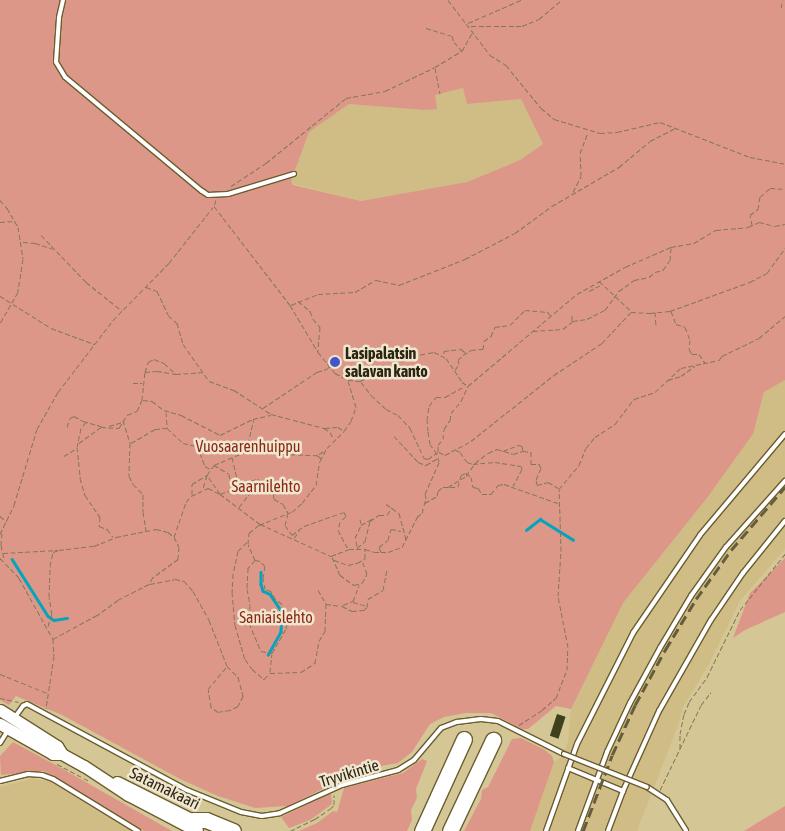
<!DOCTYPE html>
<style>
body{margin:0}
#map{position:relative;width:785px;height:831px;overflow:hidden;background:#d5c695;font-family:"Asap Condensed",sans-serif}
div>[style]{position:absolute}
.built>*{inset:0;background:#cfbd85}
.green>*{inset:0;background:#dd9788}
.stream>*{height:2.5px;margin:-1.25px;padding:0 1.25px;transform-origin:1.25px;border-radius:1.25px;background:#04a5bc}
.building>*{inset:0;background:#3e411b;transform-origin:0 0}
.path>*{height:1px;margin-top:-0.5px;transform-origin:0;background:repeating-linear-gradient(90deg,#837855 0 5px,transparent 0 7.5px)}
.roads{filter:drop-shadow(1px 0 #6b5d2f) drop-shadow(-1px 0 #6b5d2f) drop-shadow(0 1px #6b5d2f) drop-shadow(0 -1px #6b5d2f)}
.lane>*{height:4px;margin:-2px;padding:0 2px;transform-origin:2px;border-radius:2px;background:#fff}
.secondary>*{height:11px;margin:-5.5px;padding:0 5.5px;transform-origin:5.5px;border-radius:5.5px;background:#fff}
.highway>*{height:15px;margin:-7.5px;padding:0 7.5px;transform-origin:7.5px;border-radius:7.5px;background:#fff}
.rail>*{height:2.5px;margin-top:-1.25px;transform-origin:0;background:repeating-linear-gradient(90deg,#665c3f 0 10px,transparent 0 15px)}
.bridges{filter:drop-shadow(1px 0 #6b5d2f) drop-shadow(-1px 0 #6b5d2f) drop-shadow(0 1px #6b5d2f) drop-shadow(0 -1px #6b5d2f)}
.lane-bridge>*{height:4px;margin:-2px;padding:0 2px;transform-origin:2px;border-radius:2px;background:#fff}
.dots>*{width:14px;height:14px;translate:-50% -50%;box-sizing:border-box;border:2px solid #efe7cf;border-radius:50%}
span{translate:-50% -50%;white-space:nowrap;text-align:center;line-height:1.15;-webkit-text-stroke:5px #efe7cf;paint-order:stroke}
.poi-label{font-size:16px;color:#2b2411;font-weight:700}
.left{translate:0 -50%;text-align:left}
.park-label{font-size:16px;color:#8d2816}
.street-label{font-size:16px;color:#2b2411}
</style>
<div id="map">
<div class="built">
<i style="clip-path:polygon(463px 88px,467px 104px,521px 99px,543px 144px,520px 160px,467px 182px,361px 201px,293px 184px,291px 180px,309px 132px,349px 104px,424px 110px,437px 108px,434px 95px)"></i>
<i style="clip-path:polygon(783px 380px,785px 380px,785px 549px,740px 601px,709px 664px,683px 707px,679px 723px,637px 831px,530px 831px,554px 762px,562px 757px,568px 741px,571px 709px,610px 626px,623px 603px,707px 498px,753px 434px,764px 392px)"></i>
<i style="clip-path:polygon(31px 779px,49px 781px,131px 831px,0 831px,0 787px)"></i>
</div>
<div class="green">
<i style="clip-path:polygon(evenodd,0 0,785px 0,785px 380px,764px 392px,753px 434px,707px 498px,623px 603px,571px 709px,556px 706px,528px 729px,522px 729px,491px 713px,466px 713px,444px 717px,430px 724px,412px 752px,398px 763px,363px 769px,288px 806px,255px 808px,218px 796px,180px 779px,62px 715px,16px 696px,9px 705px,0 700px,0 0,463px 88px,467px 104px,521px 99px,543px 144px,520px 160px,467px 182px,361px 201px,293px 185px,291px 181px,309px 132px,349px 104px,424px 110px,437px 109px,435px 95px,463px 88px)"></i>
<i style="clip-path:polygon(785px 558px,785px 612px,745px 630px,733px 638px,750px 593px)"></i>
<i style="clip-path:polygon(521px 738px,545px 750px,552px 756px,554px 762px,530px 831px,464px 831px,481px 799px,482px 790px,488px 787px,512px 739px)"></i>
<i style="clip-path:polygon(13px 742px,61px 768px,172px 831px,144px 831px,44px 771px,1px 775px,0 756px)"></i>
<i style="clip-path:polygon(422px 759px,427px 761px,416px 789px,417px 798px,411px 810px,412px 820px,407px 831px,299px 831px,317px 823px,333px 811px,337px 812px,344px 788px,403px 773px)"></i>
<i style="clip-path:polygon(331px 793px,332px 804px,310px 820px,289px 828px,281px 817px)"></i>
<i style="clip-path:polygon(785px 806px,785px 831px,744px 831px)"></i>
</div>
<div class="stream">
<i style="left:526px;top:530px;width:18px;rotate:-38deg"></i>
<i style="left:540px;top:519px;width:39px;rotate:32deg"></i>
<i style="left:12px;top:559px;width:67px;rotate:57.7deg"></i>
<i style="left:48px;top:616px;width:7px;rotate:34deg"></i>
<i style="left:54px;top:620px;width:13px;rotate:-9deg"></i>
<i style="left:261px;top:572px;width:12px;rotate:90deg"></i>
<i style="left:261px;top:584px;width:7px;rotate:74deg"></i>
<i style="left:263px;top:591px;width:8px;rotate:23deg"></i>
<i style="left:270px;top:594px;width:22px;rotate:56deg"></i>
<i style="left:282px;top:612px;width:20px;rotate:93deg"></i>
<i style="left:281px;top:632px;width:26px;rotate:119deg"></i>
</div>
<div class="building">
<i style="left:557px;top:714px;width:9px;height:23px;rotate:18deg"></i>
</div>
<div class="path">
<i style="left:448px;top:0;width:69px;rotate:52.6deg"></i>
<i style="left:490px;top:55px;width:19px;rotate:32deg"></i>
<i style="left:506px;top:65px;width:55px;rotate:50.9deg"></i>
<i style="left:541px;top:108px;width:17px;rotate:40deg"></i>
<i style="left:554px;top:119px;width:48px;rotate:16.9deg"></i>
<i style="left:600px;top:133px;width:17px;rotate:-3deg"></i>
<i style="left:617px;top:132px;width:44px;rotate:-13.1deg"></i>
<i style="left:660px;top:122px;width:97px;rotate:21.3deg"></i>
<i style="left:750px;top:157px;width:36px;rotate:11deg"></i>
<i style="left:781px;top:8px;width:8px;rotate:-76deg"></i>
<i style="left:468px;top:23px;width:58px;rotate:-23.5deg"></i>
<i style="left:471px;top:26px;width:51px"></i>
<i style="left:522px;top:26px;width:18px;rotate:-22deg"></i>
<i style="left:539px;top:19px;width:30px;rotate:-40deg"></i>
<i style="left:426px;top:28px;width:27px;rotate:17deg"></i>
<i style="left:452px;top:36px;width:6px;rotate:72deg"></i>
<i style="left:454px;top:42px;width:12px;rotate:48deg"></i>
<i style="left:435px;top:68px;width:26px;rotate:79deg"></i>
<i style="left:231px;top:186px;width:42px;rotate:-33.3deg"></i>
<i style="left:266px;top:163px;width:103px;rotate:-39.1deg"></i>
<i style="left:346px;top:98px;width:40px;rotate:-10deg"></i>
<i style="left:385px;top:91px;width:55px;rotate:-25.6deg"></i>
<i style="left:435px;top:67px;width:31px;rotate:-31deg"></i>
<i style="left:462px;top:51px;width:23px;rotate:-61deg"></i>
<i style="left:573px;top:192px;width:18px;rotate:-63deg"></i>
<i style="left:581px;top:176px;width:23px;rotate:-92deg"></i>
<i style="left:580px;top:153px;width:22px;rotate:-69deg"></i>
<i style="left:0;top:200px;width:11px;rotate:49deg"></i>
<i style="left:7px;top:208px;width:22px;rotate:60deg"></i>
<i style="left:18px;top:227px;width:32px;rotate:81deg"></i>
<i style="left:23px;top:259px;width:33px;rotate:99deg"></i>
<i style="left:18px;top:292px;width:36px;rotate:120deg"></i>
<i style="left:216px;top:200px;width:6px;rotate:108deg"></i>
<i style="left:214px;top:206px;width:125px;rotate:52.5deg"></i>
<i style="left:290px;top:305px;width:55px;rotate:59.2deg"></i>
<i style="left:318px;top:352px;width:27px;rotate:51deg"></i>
<i style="left:335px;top:373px;width:15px;rotate:28deg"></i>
<i style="left:348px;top:380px;width:12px;rotate:5deg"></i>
<i style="left:360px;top:381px;width:59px;rotate:-25.3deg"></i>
<i style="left:413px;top:356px;width:21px;rotate:-11deg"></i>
<i style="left:434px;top:352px;width:13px;rotate:27deg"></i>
<i style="left:446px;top:358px;width:29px;rotate:56deg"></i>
<i style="left:462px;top:382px;width:7px;rotate:34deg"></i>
<i style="left:0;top:222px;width:14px;rotate:-4deg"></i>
<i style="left:752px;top:225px;width:10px;rotate:-101deg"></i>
<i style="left:750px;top:215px;width:10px;rotate:-37deg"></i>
<i style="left:758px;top:209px;width:12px;rotate:-81deg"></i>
<i style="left:760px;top:197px;width:13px;rotate:-42deg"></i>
<i style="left:770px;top:188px;width:15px;rotate:4deg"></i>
<i style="left:41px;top:235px;width:65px;rotate:46.2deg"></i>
<i style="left:86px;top:282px;width:45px;rotate:38.7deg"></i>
<i style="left:23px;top:242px;width:12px;rotate:5deg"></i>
<i style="left:35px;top:243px;width:19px;rotate:18deg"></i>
<i style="left:599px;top:281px;width:42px;rotate:43.1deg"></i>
<i style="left:146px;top:287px;width:12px;rotate:20deg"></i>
<i style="left:157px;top:291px;width:26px;rotate:65deg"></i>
<i style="left:168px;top:315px;width:12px;rotate:42deg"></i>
<i style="left:177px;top:323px;width:22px;rotate:74deg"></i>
<i style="left:183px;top:344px;width:45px;rotate:54.9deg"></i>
<i style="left:209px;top:381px;width:27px;rotate:20deg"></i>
<i style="left:234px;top:390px;width:44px;rotate:33deg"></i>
<i style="left:271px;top:414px;width:55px;rotate:14.8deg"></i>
<i style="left:324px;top:428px;width:7px;rotate:34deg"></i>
<i style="left:330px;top:432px;width:7px;rotate:63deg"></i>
<i style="left:589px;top:291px;width:13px;rotate:-27deg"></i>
<i style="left:0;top:296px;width:60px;rotate:32.1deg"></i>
<i style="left:51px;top:328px;width:46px;rotate:20.4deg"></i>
<i style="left:298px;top:301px;width:16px;rotate:40deg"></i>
<i style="left:310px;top:311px;width:9px;rotate:69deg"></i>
<i style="left:313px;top:319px;width:11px;rotate:49deg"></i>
<i style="left:320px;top:327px;width:24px;rotate:95deg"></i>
<i style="left:291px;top:305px;width:29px;rotate:-22deg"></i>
<i style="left:318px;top:294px;width:37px;rotate:-3deg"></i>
<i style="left:355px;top:292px;width:24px;rotate:-30deg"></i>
<i style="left:376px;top:280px;width:24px;rotate:12deg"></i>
<i style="left:399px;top:285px;width:71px;rotate:-21.5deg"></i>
<i style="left:465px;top:259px;width:56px;rotate:-27.5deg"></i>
<i style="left:515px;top:233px;width:46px;rotate:-36.1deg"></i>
<i style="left:552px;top:206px;width:78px;rotate:-30.2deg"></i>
<i style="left:619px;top:167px;width:40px;rotate:-40deg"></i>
<i style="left:650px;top:141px;width:27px;rotate:-27deg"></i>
<i style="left:671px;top:311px;width:14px;rotate:69deg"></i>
<i style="left:676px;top:324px;width:9px;rotate:18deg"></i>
<i style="left:685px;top:327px;width:14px;rotate:69deg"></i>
<i style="left:690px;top:340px;width:9px;rotate:96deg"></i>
<i style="left:689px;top:349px;width:6px;rotate:59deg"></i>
<i style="left:692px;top:354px;width:7px"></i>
<i style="left:699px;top:354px;width:11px;rotate:56deg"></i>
<i style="left:655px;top:312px;width:14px;rotate:86deg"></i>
<i style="left:572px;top:321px;width:6px;rotate:-90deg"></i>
<i style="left:533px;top:331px;width:30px;rotate:-4deg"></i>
<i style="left:563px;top:329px;width:13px;rotate:-39deg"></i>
<i style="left:573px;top:321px;width:14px;rotate:-8deg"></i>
<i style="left:587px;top:319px;width:20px;rotate:-27deg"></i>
<i style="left:605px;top:310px;width:24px;rotate:-54deg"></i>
<i style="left:619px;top:291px;width:19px;rotate:-36deg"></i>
<i style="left:634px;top:280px;width:15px;rotate:-11deg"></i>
<i style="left:649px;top:277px;width:8px;rotate:-40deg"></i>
<i style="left:655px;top:272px;width:8px;rotate:-14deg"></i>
<i style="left:663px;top:270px;width:12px;rotate:-55deg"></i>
<i style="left:670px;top:260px;width:12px;rotate:-85deg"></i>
<i style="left:444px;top:354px;width:3px;rotate:-90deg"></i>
<i style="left:444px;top:351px;width:17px;rotate:-7deg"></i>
<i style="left:461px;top:349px;width:6px;rotate:39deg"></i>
<i style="left:455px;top:370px;width:7px;rotate:-56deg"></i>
<i style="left:459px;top:364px;width:4px;rotate:-104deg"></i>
<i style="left:458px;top:360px;width:7px;rotate:-45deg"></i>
<i style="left:463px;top:355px;width:9px;rotate:-32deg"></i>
<i style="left:471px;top:350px;width:12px;rotate:-5deg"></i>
<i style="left:483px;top:349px;width:8px;rotate:-83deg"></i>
<i style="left:484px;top:341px;width:9px;rotate:-36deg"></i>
<i style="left:491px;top:336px;width:10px;rotate:-66deg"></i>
<i style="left:495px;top:327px;width:15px;rotate:-8deg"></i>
<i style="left:510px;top:325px;width:21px;rotate:-45deg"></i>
<i style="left:525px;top:310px;width:23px;rotate:5deg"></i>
<i style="left:548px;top:312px;width:4px;rotate:56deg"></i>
<i style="left:145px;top:372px;width:10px;rotate:-73deg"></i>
<i style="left:148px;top:362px;width:7px;rotate:-27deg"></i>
<i style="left:154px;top:359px;width:11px;rotate:22deg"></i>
<i style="left:164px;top:363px;width:16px;rotate:43deg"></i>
<i style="left:668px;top:380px;width:14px;rotate:-17deg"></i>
<i style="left:681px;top:376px;width:17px;rotate:-36deg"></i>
<i style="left:361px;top:382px;width:16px;rotate:52deg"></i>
<i style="left:371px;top:395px;width:21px;rotate:43deg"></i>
<i style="left:386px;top:409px;width:13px;rotate:27deg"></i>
<i style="left:398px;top:415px;width:18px;rotate:47deg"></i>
<i style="left:410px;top:428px;width:33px;rotate:65deg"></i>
<i style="left:424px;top:458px;width:4px;rotate:14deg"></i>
<i style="left:428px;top:459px;width:12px;rotate:-35deg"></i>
<i style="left:438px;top:452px;width:7px;rotate:-90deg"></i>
<i style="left:438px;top:445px;width:8px;rotate:-50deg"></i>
<i style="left:443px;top:439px;width:10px;rotate:-84deg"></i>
<i style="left:444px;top:429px;width:11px;rotate:-56deg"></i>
<i style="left:450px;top:420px;width:7px;rotate:-82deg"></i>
<i style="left:451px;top:413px;width:16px;rotate:-50deg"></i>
<i style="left:461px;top:401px;width:17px;rotate:-65deg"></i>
<i style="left:468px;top:386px;width:143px;rotate:-40.2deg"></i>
<i style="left:577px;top:294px;width:55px;rotate:-29.4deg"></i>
<i style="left:625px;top:267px;width:50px;rotate:-23.5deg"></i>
<i style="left:671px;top:247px;width:23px;rotate:-10deg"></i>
<i style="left:694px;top:243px;width:26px;rotate:-31deg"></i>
<i style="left:716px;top:230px;width:32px;rotate:-5deg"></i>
<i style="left:748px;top:227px;width:12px;rotate:-24deg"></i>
<i style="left:759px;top:222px;width:16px;rotate:14deg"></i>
<i style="left:775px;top:226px;width:10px;rotate:-11deg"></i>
<i style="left:133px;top:383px;width:9px"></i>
<i style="left:143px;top:400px;width:9px;rotate:6deg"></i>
<i style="left:152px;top:401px;width:15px;rotate:37deg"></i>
<i style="left:164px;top:410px;width:18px;rotate:16deg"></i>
<i style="left:181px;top:415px;width:44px;rotate:27.1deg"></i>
<i style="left:220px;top:435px;width:37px;rotate:-26deg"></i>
<i style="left:253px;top:419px;width:18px;rotate:-13deg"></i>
<i style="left:263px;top:408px;width:65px;rotate:-33.7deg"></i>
<i style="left:317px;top:372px;width:10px;rotate:-17deg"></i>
<i style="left:327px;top:369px;width:13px;rotate:-51deg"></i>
<i style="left:335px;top:359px;width:4px;rotate:76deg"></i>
<i style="left:336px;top:363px;width:3px;rotate:180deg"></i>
<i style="left:166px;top:412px;width:16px;rotate:86deg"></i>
<i style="left:167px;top:428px;width:22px;rotate:43deg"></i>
<i style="left:183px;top:443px;width:14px;rotate:12deg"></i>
<i style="left:197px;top:446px;width:22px;rotate:68deg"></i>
<i style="left:205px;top:466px;width:6px;rotate:31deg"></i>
<i style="left:123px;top:420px;width:24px;rotate:73deg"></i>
<i style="left:130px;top:443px;width:33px;rotate:92deg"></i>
<i style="left:129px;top:476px;width:9px;rotate:63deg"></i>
<i style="left:133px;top:484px;width:14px;rotate:45deg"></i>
<i style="left:143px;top:494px;width:18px;rotate:90deg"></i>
<i style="left:143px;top:512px;width:19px;rotate:81deg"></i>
<i style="left:86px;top:422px;width:8px;rotate:130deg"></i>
<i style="left:81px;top:428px;width:19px;rotate:102deg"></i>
<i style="left:77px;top:447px;width:31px;rotate:84deg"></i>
<i style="left:80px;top:478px;width:18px;rotate:74deg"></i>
<i style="left:85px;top:495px;width:27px;rotate:56deg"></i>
<i style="left:100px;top:517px;width:9px;rotate:96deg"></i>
<i style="left:99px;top:526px;width:9px;rotate:21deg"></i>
<i style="left:107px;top:529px;width:10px;rotate:53deg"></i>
<i style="left:109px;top:426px;width:14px;rotate:-17deg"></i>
<i style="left:67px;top:427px;width:9px;rotate:-72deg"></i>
<i style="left:70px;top:418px;width:4px;rotate:-27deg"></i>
<i style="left:74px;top:416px;width:10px;rotate:29deg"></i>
<i style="left:83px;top:421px;width:19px;rotate:16deg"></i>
<i style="left:325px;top:428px;width:13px;rotate:-4deg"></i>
<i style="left:338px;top:427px;width:7px;rotate:34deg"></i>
<i style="left:344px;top:431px;width:12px;rotate:-55deg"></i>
<i style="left:351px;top:421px;width:15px;rotate:-70deg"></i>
<i style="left:356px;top:407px;width:27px;rotate:-107deg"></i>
<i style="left:394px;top:436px;width:35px;rotate:47deg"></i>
<i style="left:418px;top:462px;width:9px;rotate:21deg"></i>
<i style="left:426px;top:465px;width:14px;rotate:-30deg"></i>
<i style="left:79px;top:443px;width:27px;rotate:-36deg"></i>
<i style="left:101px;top:427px;width:18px;rotate:3deg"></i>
<i style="left:119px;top:428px;width:15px;rotate:-58deg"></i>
<i style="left:127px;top:415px;width:11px;rotate:-22deg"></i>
<i style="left:137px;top:411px;width:12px;rotate:-66deg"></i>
<i style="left:142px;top:400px;width:28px;rotate:-84deg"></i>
<i style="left:145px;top:372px;width:12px;rotate:-5deg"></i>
<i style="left:157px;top:371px;width:19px;rotate:9deg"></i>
<i style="left:176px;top:374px;width:26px;rotate:-4deg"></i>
<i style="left:131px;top:443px;width:28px;rotate:-30deg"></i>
<i style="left:155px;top:429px;width:12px;rotate:-5deg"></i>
<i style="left:456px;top:450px;width:4px;rotate:27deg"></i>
<i style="left:460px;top:452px;width:12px;rotate:55deg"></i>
<i style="left:467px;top:462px;width:6px;rotate:18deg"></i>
<i style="left:504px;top:451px;width:9px;rotate:18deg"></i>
<i style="left:513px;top:454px;width:10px;rotate:-17deg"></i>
<i style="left:242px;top:452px;width:10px;rotate:-53deg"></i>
<i style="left:248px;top:444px;width:26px;rotate:-77deg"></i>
<i style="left:439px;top:452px;width:7px;rotate:27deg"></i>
<i style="left:445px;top:455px;width:30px;rotate:-28deg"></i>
<i style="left:471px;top:441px;width:106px;rotate:-38.5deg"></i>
<i style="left:554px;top:375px;width:58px;rotate:-33.7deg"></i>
<i style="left:602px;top:343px;width:42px;rotate:-46.9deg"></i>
<i style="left:631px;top:312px;width:19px;rotate:3deg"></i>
<i style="left:650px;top:313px;width:20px;rotate:-6deg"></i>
<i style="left:670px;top:311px;width:85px;rotate:-19.9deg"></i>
<i style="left:750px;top:282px;width:19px;rotate:-28deg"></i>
<i style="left:767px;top:273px;width:31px;rotate:-54deg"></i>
<i style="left:319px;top:454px;width:8px;rotate:-30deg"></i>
<i style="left:64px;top:456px;width:15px;rotate:-32deg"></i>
<i style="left:232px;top:457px;width:28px;rotate:77deg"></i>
<i style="left:473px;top:464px;width:22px;rotate:-5deg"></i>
<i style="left:495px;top:462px;width:26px;rotate:9deg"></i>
<i style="left:521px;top:466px;width:3px;rotate:72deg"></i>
<i style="left:522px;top:469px;width:19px;rotate:118deg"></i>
<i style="left:214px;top:465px;width:17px;rotate:31deg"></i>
<i style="left:229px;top:474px;width:6px;rotate:81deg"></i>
<i style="left:230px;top:480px;width:9px;rotate:36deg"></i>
<i style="left:237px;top:485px;width:21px;rotate:-17deg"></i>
<i style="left:257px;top:479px;width:17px;rotate:25deg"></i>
<i style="left:272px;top:486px;width:13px;rotate:81deg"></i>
<i style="left:274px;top:499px;width:10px;rotate:29deg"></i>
<i style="left:283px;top:504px;width:10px;rotate:61deg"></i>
<i style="left:288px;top:513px;width:12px;rotate:104deg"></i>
<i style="left:285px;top:525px;width:12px;rotate:55deg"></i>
<i style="left:292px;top:535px;width:15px;rotate:-37deg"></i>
<i style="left:304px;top:526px;width:42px;rotate:-19.3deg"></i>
<i style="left:344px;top:512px;width:4px;rotate:63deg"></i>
<i style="left:346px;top:516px;width:8px;rotate:135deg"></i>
<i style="left:340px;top:522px;width:8px;rotate:104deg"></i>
<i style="left:338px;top:530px;width:21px;rotate:62deg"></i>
<i style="left:235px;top:485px;width:6px;rotate:121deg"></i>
<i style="left:232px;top:490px;width:13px;rotate:162deg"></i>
<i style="left:220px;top:494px;width:23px;rotate:-124deg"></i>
<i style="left:207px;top:475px;width:12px;rotate:-55deg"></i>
<i style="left:214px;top:465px;width:36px;rotate:-23deg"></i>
<i style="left:247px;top:451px;width:21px;rotate:-3deg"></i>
<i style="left:268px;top:450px;width:16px;rotate:15deg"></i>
<i style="left:283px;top:454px;width:34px;rotate:2deg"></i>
<i style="left:317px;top:455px;width:6px;rotate:39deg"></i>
<i style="left:448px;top:487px;width:21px;rotate:-31deg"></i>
<i style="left:466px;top:476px;width:16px;rotate:-55deg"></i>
<i style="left:475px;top:463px;width:16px;rotate:-38deg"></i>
<i style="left:488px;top:453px;width:10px;rotate:-24deg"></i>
<i style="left:497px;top:449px;width:6px;rotate:18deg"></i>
<i style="left:503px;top:451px;width:17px;rotate:-21deg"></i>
<i style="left:519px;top:445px;width:3px;rotate:18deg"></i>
<i style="left:522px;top:446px;width:5px;rotate:79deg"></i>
<i style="left:523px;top:451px;width:8px;rotate:7deg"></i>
<i style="left:531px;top:452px;width:12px;rotate:90deg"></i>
<i style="left:531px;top:464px;width:8px"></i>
<i style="left:539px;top:464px;width:4px;rotate:63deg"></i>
<i style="left:541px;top:468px;width:13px;rotate:113deg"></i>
<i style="left:536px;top:480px;width:5px;rotate:79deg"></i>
<i style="left:537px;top:485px;width:11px;rotate:-15deg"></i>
<i style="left:548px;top:482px;width:12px;rotate:31deg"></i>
<i style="left:192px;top:494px;width:10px;rotate:-90deg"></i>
<i style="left:192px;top:484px;width:17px;rotate:-31deg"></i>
<i style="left:207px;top:475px;width:14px;rotate:107deg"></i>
<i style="left:425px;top:503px;width:14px;rotate:-30deg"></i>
<i style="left:437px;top:496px;width:5px;rotate:-79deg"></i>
<i style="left:438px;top:491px;width:6px;rotate:-39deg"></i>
<i style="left:443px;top:487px;width:15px"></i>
<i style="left:458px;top:487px;width:12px;rotate:-76deg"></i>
<i style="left:461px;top:475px;width:5px;rotate:-22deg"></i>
<i style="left:466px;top:473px;width:6px;rotate:39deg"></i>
<i style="left:471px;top:477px;width:10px;rotate:79deg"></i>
<i style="left:473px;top:487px;width:5px;rotate:11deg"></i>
<i style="left:478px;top:488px;width:7px;rotate:56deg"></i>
<i style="left:482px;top:494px;width:9px"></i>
<i style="left:491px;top:494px;width:11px;rotate:-52deg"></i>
<i style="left:498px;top:485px;width:6px;rotate:-9deg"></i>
<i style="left:504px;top:484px;width:57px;rotate:19.4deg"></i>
<i style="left:386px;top:504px;width:16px;rotate:35deg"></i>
<i style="left:399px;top:513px;width:28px;rotate:75deg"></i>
<i style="left:239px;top:507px;width:16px;rotate:-52deg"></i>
<i style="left:249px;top:494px;width:13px;rotate:-77deg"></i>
<i style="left:0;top:516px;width:9px;rotate:41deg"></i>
<i style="left:360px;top:519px;width:5px;rotate:79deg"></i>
<i style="left:2px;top:533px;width:12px;rotate:95deg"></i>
<i style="left:1px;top:545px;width:14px;rotate:78deg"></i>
<i style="left:0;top:534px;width:32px;rotate:-64deg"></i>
<i style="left:14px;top:505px;width:79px;rotate:-73.2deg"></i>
<i style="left:37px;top:429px;width:43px;rotate:-60.4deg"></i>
<i style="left:58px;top:392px;width:91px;rotate:-52.6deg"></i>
<i style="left:113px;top:320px;width:80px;rotate:-45.5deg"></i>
<i style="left:169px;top:263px;width:71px;rotate:-51.8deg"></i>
<i style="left:174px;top:537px;width:37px;rotate:-71deg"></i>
<i style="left:186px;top:502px;width:8px;rotate:-50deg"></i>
<i style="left:191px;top:496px;width:19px;rotate:-25deg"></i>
<i style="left:208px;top:488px;width:13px;rotate:27deg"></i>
<i style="left:220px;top:494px;width:50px;rotate:36.9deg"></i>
<i style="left:260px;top:524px;width:78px;rotate:24.3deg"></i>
<i style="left:331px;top:556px;width:19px;rotate:-21deg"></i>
<i style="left:349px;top:549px;width:16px"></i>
<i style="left:365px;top:549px;width:9px;rotate:18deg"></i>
<i style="left:374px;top:552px;width:14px"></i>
<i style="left:388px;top:552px;width:15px;rotate:-20deg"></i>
<i style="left:402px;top:547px;width:34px;rotate:-63deg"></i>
<i style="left:417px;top:517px;width:6px;rotate:-39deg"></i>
<i style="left:422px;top:513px;width:16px;rotate:-75deg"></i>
<i style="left:426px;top:498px;width:4px;rotate:-104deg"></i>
<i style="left:425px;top:494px;width:35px;rotate:-66deg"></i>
<i style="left:439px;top:462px;width:8px;rotate:-104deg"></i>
<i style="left:437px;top:454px;width:12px;rotate:-125deg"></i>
<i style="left:430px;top:444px;width:13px;rotate:-99deg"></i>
<i style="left:428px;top:431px;width:11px;rotate:-95deg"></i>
<i style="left:427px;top:420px;width:14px;rotate:-82deg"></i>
<i style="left:429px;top:406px;width:11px;rotate:-52deg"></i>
<i style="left:436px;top:397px;width:9px"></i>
<i style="left:445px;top:397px;width:23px;rotate:-29deg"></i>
<i style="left:294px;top:538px;width:9px;rotate:-54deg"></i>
<i style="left:247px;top:542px;width:13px;rotate:135deg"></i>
<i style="left:238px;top:551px;width:24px;rotate:102deg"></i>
<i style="left:233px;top:574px;width:18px;rotate:93deg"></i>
<i style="left:232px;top:592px;width:33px;rotate:85deg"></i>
<i style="left:235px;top:625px;width:35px;rotate:74deg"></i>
<i style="left:245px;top:659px;width:12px;rotate:55deg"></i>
<i style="left:252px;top:669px;width:16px;rotate:40deg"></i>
<i style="left:264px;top:679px;width:8px;rotate:-45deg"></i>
<i style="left:270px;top:673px;width:31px;rotate:-2deg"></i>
<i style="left:301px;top:672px;width:17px;rotate:-33deg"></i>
<i style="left:315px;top:663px;width:22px;rotate:-80deg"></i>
<i style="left:319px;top:641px;width:12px;rotate:-59deg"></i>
<i style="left:325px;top:631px;width:27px;rotate:-88deg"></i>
<i style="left:326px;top:604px;width:16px;rotate:7deg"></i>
<i style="left:342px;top:606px;width:11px;rotate:27deg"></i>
<i style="left:352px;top:611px;width:12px;rotate:-5deg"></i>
<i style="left:364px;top:610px;width:4px;rotate:-45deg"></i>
<i style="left:367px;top:607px;width:8px;rotate:-83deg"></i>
<i style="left:368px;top:599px;width:17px;rotate:-31deg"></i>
<i style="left:383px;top:590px;width:21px;rotate:-79deg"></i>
<i style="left:357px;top:546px;width:8px;rotate:-104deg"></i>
<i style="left:355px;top:538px;width:14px;rotate:-65deg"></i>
<i style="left:361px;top:525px;width:13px;rotate:-29deg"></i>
<i style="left:357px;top:548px;width:11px;rotate:-41deg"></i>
<i style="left:365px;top:541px;width:21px;rotate:-76deg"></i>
<i style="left:370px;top:521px;width:11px;rotate:-34deg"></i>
<i style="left:379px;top:515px;width:8px"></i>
<i style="left:387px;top:515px;width:9px;rotate:-58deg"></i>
<i style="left:381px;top:552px;width:5px;rotate:-112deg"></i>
<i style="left:379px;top:547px;width:11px;rotate:-38deg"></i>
<i style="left:388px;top:540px;width:11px;rotate:-75deg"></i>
<i style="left:391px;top:529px;width:10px;rotate:11deg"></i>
<i style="left:3px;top:553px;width:55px;rotate:-3.1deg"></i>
<i style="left:332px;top:557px;width:20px;rotate:66deg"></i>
<i style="left:340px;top:575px;width:17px;rotate:36deg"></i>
<i style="left:354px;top:585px;width:8px;rotate:-14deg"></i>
<i style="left:362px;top:583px;width:10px;rotate:-61deg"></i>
<i style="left:367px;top:574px;width:15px;rotate:-110deg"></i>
<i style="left:0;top:558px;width:28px;rotate:46deg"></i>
<i style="left:19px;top:578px;width:70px;rotate:60.9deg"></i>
<i style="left:53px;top:639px;width:17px;rotate:87deg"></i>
<i style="left:54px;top:656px;width:53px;rotate:98.7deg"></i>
<i style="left:255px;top:560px;width:11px;rotate:131deg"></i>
<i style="left:248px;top:568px;width:21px;rotate:93deg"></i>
<i style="left:247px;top:589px;width:16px;rotate:79deg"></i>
<i style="left:250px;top:605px;width:18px;rotate:93deg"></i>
<i style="left:249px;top:623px;width:30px;rotate:67deg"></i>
<i style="left:261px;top:651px;width:11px;rotate:10deg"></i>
<i style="left:272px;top:653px;width:28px;rotate:-60deg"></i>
<i style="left:286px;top:629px;width:11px;rotate:-85deg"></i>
<i style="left:287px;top:618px;width:15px;rotate:-110deg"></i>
<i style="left:282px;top:604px;width:9px;rotate:-144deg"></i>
<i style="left:275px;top:599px;width:9px;rotate:-117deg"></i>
<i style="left:271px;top:591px;width:6px;rotate:-162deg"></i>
<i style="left:265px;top:589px;width:11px;rotate:-100deg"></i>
<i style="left:263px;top:578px;width:12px;rotate:-81deg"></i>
<i style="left:265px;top:566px;width:7px;rotate:-135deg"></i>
<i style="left:260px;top:561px;width:5px;rotate:-169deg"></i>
<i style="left:255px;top:560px;width:17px;rotate:-114deg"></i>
<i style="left:248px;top:544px;width:11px;rotate:-85deg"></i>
<i style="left:249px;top:533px;width:13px;rotate:-39deg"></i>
<i style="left:259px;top:525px;width:35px;rotate:-22deg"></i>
<i style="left:292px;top:512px;width:13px;rotate:-42deg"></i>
<i style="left:302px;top:503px;width:23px;rotate:-52deg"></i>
<i style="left:316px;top:485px;width:24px;rotate:-81deg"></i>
<i style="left:320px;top:461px;width:15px;rotate:-62deg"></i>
<i style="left:327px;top:448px;width:24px;rotate:-45deg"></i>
<i style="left:334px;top:560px;width:15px;rotate:20deg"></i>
<i style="left:348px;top:565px;width:9px;rotate:-13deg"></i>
<i style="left:357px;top:563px;width:9px;rotate:-27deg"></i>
<i style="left:365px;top:559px;width:10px;rotate:-90deg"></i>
<i style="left:150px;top:584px;width:25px;rotate:-11deg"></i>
<i style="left:175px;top:579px;width:9px;rotate:13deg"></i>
<i style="left:184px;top:581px;width:13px;rotate:48deg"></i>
<i style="left:193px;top:591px;width:33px;rotate:61deg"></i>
<i style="left:209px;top:620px;width:49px;rotate:68.6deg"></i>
<i style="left:227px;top:666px;width:16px;rotate:45deg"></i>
<i style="left:238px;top:677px;width:20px;rotate:75deg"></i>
<i style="left:243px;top:696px;width:11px;rotate:117deg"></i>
<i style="left:238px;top:706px;width:9px;rotate:153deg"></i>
<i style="left:230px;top:710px;width:12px;rotate:171deg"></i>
<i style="left:218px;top:712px;width:9px;rotate:-144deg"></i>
<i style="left:211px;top:707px;width:18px;rotate:-99deg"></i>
<i style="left:208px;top:689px;width:30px;rotate:-50deg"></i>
<i style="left:318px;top:590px;width:16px;rotate:60deg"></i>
<i style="left:353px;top:602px;width:15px;rotate:16deg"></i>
<i style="left:343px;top:605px;width:11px;rotate:-22deg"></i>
<i style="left:353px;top:601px;width:17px;rotate:-69deg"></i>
<i style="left:48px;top:626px;width:13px;rotate:-72deg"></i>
<i style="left:52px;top:614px;width:17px;rotate:-100deg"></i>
<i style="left:49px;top:597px;width:31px;rotate:-88deg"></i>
<i style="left:50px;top:566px;width:14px;rotate:-78deg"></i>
<i style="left:53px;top:552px;width:6px;rotate:-18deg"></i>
<i style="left:59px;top:550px;width:35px;rotate:-7deg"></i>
<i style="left:94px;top:546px;width:24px;rotate:-22deg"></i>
<i style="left:116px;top:537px;width:41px;rotate:-11.3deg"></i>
<i style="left:156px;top:529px;width:12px;rotate:14deg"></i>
<i style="left:168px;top:532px;width:8px;rotate:40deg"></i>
<i style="left:174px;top:537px;width:11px;rotate:63deg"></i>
<i style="left:179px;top:547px;width:12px;rotate:95deg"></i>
<i style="left:178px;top:559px;width:31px;rotate:144deg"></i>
<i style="left:153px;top:577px;width:8px;rotate:120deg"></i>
<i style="left:149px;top:584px;width:35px;rotate:153deg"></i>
<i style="left:118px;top:600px;width:26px;rotate:144deg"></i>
<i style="left:97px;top:615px;width:50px;rotate:151.4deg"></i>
<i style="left:270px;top:672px;width:18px;rotate:-84deg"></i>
<i style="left:0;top:674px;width:51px;rotate:22deg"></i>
<i style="left:0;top:698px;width:19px;rotate:12deg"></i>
<i style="left:519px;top:725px;width:27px;rotate:-33deg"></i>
<i style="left:542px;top:710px;width:18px;rotate:-41deg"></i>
<i style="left:556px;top:698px;width:30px;rotate:-69deg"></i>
<i style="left:567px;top:670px;width:23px;rotate:-88deg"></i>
<i style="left:568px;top:647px;width:52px;rotate:-101.1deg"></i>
<i style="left:558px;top:596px;width:45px;rotate:-86.2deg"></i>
<i style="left:561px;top:551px;width:62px;rotate:-91.8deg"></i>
<i style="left:559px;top:489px;width:31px;rotate:-50deg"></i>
<i style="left:579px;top:465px;width:18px;rotate:-68deg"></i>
<i style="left:586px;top:448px;width:14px;rotate:-51deg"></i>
<i style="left:595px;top:437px;width:24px;rotate:-33deg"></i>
<i style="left:615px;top:424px;width:31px;rotate:-53deg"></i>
<i style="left:634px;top:399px;width:22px;rotate:-18deg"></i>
<i style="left:655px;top:392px;width:35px;rotate:-43deg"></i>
<i style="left:681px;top:368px;width:39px;rotate:-12deg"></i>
<i style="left:719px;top:360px;width:5px;rotate:-53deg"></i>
<i style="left:722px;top:356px;width:41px;rotate:-25.9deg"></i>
<i style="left:759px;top:338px;width:34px;rotate:-40deg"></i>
<i style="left:680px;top:748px;width:14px;rotate:-90deg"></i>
<i style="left:680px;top:734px;width:20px;rotate:-79deg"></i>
<i style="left:684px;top:714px;width:13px;rotate:-67deg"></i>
<i style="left:689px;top:702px;width:31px;rotate:-54deg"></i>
<i style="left:707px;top:677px;width:75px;rotate:-63.8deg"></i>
<i style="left:740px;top:610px;width:72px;rotate:-51.2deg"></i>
<i style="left:57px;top:764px;width:36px;rotate:28deg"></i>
<i style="left:660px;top:790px;width:94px;rotate:-64.2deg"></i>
<i style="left:701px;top:705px;width:16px;rotate:-52deg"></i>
<i style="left:290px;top:831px;width:28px;rotate:-26deg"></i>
<i style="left:315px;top:819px;width:18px;rotate:-34deg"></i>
<i style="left:330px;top:809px;width:6px;rotate:-45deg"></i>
<i style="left:334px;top:805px;width:10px;rotate:-90deg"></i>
</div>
<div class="roads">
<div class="lane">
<i style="left:63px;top:0;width:18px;rotate:103deg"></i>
<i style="left:59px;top:18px;width:44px;rotate:93.9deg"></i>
<i style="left:56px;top:62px;width:17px;rotate:59deg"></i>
<i style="left:65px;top:77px;width:178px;rotate:39.8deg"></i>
<i style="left:202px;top:191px;width:7px;rotate:34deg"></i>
<i style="left:208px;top:195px;width:20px;rotate:-3deg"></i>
<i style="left:228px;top:194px;width:69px;rotate:-16.9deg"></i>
<i style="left:15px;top:717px;width:14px;rotate:-54deg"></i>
<i style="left:23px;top:706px;width:4px;rotate:-27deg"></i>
<i style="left:27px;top:704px;width:182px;rotate:28.3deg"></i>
<i style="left:187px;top:790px;width:58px;rotate:22.2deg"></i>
<i style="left:241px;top:812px;width:21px;rotate:11deg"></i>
<i style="left:262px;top:816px;width:18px;rotate:-9deg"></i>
<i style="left:280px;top:813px;width:68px;rotate:-24.3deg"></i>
<i style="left:342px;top:785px;width:58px;rotate:-15deg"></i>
<i style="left:398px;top:770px;width:19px;rotate:-32deg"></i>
<i style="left:414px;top:760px;width:42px;rotate:-49.8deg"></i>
<i style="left:441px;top:728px;width:17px;rotate:-21deg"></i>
<i style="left:457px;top:722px;width:24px;rotate:-7deg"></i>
<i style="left:481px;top:719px;width:17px;rotate:7deg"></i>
<i style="left:498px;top:721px;width:74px;rotate:26.6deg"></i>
<i style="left:0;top:743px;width:15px;rotate:-58deg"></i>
<i style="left:568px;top:768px;width:60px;rotate:22.7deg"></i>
<i style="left:0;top:781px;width:29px;rotate:-14deg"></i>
<i style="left:28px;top:774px;width:14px;rotate:4deg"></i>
<i style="left:42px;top:775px;width:12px;rotate:20deg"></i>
<i style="left:53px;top:779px;width:100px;rotate:31.5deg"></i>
<i style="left:647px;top:787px;width:24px;rotate:33deg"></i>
<i style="left:667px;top:800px;width:36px;rotate:58deg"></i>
<i style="left:546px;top:831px;width:92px;rotate:-70.4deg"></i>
<i style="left:577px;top:744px;width:124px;rotate:-63.2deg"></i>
<i style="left:633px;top:633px;width:119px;rotate:-55.6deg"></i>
<i style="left:700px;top:535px;width:132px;rotate:-49.9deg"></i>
<i style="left:578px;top:831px;width:84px;rotate:-69.8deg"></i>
<i style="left:607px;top:752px;width:54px;rotate:-64.9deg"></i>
<i style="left:630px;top:703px;width:63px;rotate:-61.4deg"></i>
<i style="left:660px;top:648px;width:61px;rotate:-59.2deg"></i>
<i style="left:691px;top:596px;width:60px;rotate:-54.5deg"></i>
<i style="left:726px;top:547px;width:89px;rotate:-48.2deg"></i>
<i style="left:608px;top:831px;width:43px;rotate:-69.4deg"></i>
<i style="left:623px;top:791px;width:88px;rotate:-65.8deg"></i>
<i style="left:659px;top:711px;width:105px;rotate:-60.3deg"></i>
<i style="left:711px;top:620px;width:57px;rotate:-55.8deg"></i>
<i style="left:743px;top:573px;width:67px;rotate:-51.1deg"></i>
</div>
<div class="secondary">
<i style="left:0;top:710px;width:67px;rotate:32.3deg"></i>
<i style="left:57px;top:746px;width:9px;rotate:58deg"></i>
<i style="left:0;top:724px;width:61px;rotate:29.5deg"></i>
<i style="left:53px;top:754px;width:9px"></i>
<i style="left:62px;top:754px;width:25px;rotate:29deg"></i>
<i style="left:84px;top:766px;width:53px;rotate:33.4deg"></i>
<i style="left:128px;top:795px;width:78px;rotate:27.6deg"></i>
<i style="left:117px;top:782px;width:92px;rotate:26.6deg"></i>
</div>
<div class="highway">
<i style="left:193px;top:820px;width:13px"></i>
<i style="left:206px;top:820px;width:29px;rotate:22deg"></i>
<i style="left:422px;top:831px;width:101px;rotate:-65.5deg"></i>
<i style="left:450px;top:831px;width:101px;rotate:-64.7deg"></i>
</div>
</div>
<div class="rail">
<i style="left:583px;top:831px;width:81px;rotate:-69.1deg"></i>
<i style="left:612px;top:755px;width:55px;rotate:-65.3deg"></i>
<i style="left:635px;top:705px;width:63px;rotate:-61.4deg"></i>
<i style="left:665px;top:650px;width:60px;rotate:-58.7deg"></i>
<i style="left:696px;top:599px;width:60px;rotate:-54.5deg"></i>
<i style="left:731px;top:550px;width:83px;rotate:-49.4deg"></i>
</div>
<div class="bridges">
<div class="lane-bridge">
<i style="left:564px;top:754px;width:89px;rotate:21.7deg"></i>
</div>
</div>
<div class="dots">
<i style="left:335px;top:362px;background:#4555c9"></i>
</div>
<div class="poi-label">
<span class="left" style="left:345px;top:362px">Lasipalatsin<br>salavan kanto</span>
</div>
<div class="park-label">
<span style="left:248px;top:446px">Vuosaarenhuippu</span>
<span style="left:266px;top:486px">Saarnilehto</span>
<span style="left:276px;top:617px">Saniaislehto</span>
</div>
<div class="street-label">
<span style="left:349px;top:773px;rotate:-17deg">Tryvikintie</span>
<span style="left:165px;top:788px;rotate:26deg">Satamakaari</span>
</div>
</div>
